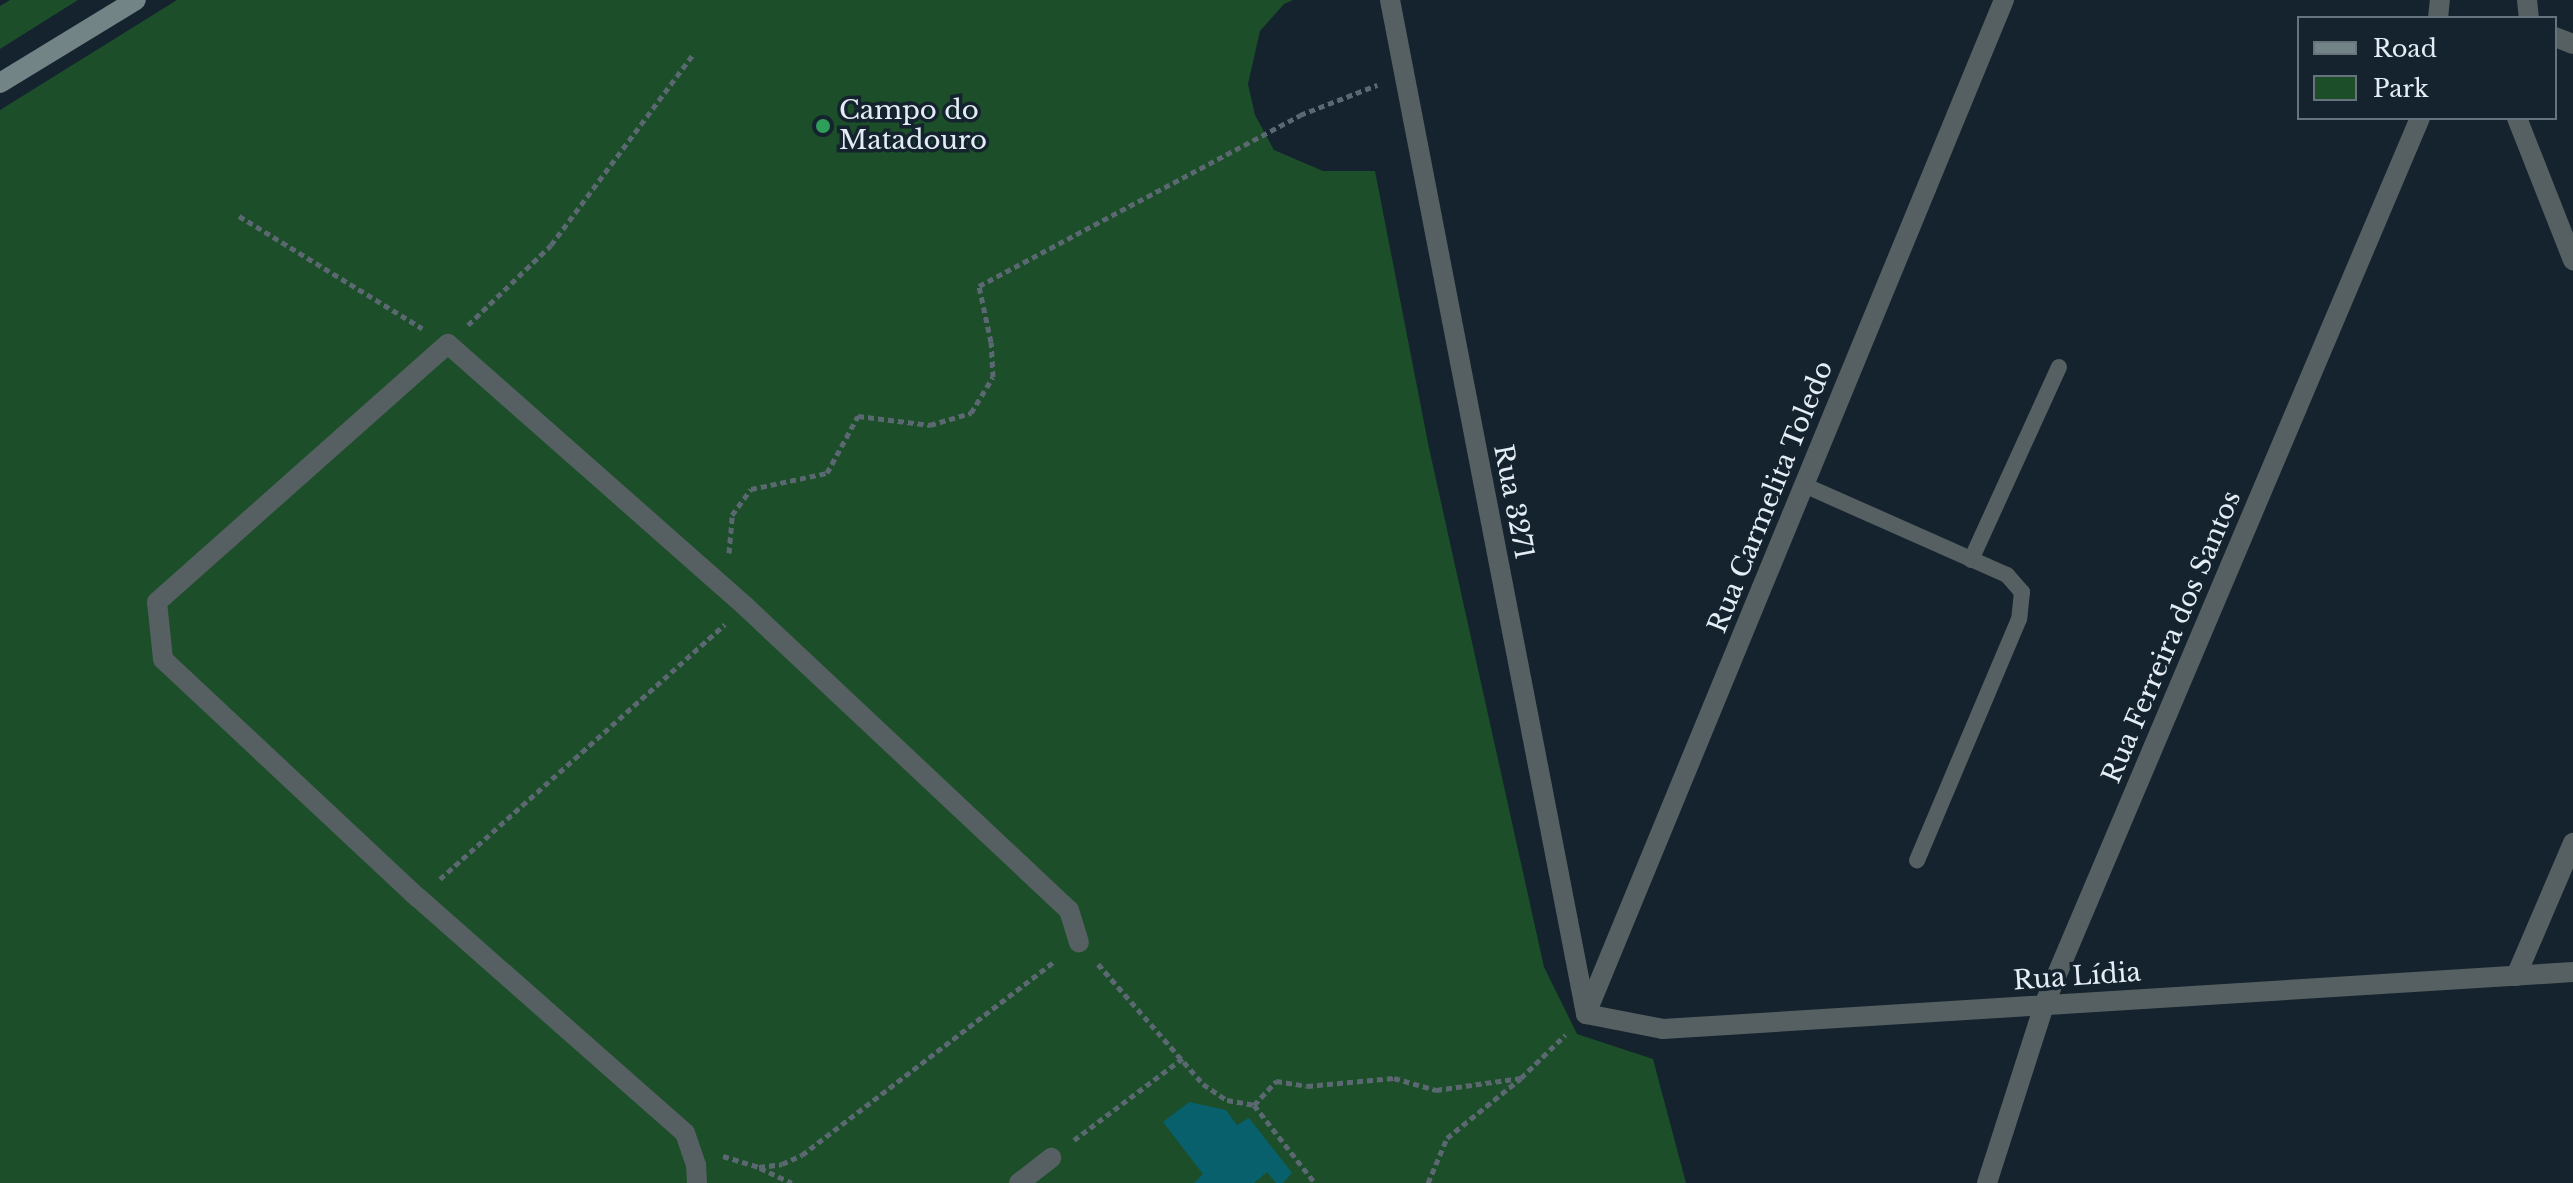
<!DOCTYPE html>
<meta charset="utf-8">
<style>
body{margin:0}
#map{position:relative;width:2573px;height:1183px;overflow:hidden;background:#14232e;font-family:"Libre Baskerville",serif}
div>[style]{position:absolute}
.green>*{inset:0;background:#1c4e29}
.water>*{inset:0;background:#08606d}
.path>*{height:5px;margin-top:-2.5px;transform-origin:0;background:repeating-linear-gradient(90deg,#5b6872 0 6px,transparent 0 10px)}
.service>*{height:16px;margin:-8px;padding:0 8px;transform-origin:8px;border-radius:8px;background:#566062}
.minor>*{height:20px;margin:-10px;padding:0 10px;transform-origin:10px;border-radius:10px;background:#566062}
.tertiary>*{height:20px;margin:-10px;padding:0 10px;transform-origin:10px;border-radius:10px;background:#566062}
.secondary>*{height:20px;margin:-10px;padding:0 10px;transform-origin:10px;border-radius:10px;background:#738487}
.dots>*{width:22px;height:22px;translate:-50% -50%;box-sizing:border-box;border:4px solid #14232e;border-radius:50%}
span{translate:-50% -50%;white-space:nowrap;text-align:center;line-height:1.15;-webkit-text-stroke:7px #14232e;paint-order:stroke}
.poi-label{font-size:26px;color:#e4edf5}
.left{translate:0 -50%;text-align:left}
.street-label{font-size:26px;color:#e4edf5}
.legend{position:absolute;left:2297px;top:16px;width:260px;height:104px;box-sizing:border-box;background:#14232e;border:2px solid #67747e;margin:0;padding:10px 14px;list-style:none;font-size:24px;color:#e4edf5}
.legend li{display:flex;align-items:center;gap:16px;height:40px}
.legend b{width:40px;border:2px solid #67747e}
</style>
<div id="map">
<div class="green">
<i style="clip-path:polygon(10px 0,78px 0,0 49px,0 6px)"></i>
<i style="clip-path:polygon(177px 0,1293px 0,1284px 4px,1260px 31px,1248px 84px,1255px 115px,1274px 150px,1323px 171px,1375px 171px,1429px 448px,1544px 967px,1577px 1034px,1653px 1059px,1686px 1183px,0 1183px,0 110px)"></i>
</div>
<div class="water">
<i style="clip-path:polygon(1189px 1102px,1226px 1110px,1237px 1125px,1249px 1118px,1292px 1173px,1283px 1183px,1276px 1183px,1267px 1172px,1254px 1183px,1194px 1183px,1203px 1174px,1163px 1122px)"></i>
</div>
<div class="path">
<i style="left:239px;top:216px;width:215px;rotate:31.5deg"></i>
<i style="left:468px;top:325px;width:115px;rotate:-43.9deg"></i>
<i style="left:551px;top:245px;width:239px;rotate:-53.3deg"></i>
<i style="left:729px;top:553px;width:38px;rotate:-85deg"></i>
<i style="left:732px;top:515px;width:32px;rotate:-54deg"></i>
<i style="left:751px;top:489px;width:78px;rotate:-11.9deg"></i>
<i style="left:827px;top:473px;width:65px;rotate:-61.5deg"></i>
<i style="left:858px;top:416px;width:73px;rotate:7.1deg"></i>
<i style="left:930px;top:425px;width:43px;rotate:-16.3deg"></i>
<i style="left:971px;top:413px;width:42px;rotate:-58.6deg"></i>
<i style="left:993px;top:377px;width:35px;rotate:-93deg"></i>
<i style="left:991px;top:342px;width:57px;rotate:-102.1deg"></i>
<i style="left:979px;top:286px;width:364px;rotate:-28deg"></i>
<i style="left:1300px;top:115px;width:83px;rotate:-21.3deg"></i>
<i style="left:440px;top:879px;width:382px;rotate:-41.8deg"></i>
<i style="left:1098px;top:964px;width:159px;rotate:48.8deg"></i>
<i style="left:1203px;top:1084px;width:29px;rotate:34deg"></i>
<i style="left:1227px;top:1100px;width:27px;rotate:10deg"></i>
<i style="left:1254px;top:1105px;width:99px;rotate:52deg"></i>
<i style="left:1254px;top:1105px;width:33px;rotate:-47deg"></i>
<i style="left:1276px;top:1081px;width:31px;rotate:9deg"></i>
<i style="left:1307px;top:1086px;width:87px;rotate:-5.3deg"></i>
<i style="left:1394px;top:1078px;width:44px;rotate:15.9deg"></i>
<i style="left:1436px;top:1090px;width:86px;rotate:-8deg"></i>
<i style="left:1074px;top:1140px;width:136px;rotate:-37deg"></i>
<i style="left:723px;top:1156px;width:38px;rotate:17deg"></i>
<i style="left:759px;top:1167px;width:23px;rotate:-7deg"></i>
<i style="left:782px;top:1164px;width:22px;rotate:-24deg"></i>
<i style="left:802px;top:1155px;width:319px;rotate:-37.5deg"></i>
<i style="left:760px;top:1168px;width:35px;rotate:25deg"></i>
<i style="left:1428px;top:1183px;width:49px;rotate:-67.1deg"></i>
<i style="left:1447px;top:1138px;width:95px;rotate:-39deg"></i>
<i style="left:1521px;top:1078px;width:62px;rotate:-44.3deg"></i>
</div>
<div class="service">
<i style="left:1804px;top:485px;width:222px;rotate:23.9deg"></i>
<i style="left:2007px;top:575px;width:23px;rotate:49deg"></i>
<i style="left:2022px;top:592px;width:27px;rotate:96deg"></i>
<i style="left:2019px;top:619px;width:262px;rotate:112.9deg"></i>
<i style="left:1971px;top:560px;width:212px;rotate:-65.5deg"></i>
</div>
<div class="minor">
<i style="left:2527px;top:0;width:18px;rotate:84deg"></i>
<i style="left:2438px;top:18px;width:18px;rotate:-84deg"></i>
<i style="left:2555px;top:37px;width:19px;rotate:21deg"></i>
<i style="left:2517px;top:118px;width:153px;rotate:68.5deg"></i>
<i style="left:2516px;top:976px;width:145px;rotate:-66.8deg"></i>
<i style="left:1586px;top:1014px;width:1097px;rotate:-67.6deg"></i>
<i style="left:697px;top:1183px;width:18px;rotate:-93deg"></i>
<i style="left:696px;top:1165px;width:34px;rotate:-109deg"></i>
<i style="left:685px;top:1133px;width:356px;rotate:-138.6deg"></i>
<i style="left:418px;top:898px;width:349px;rotate:-136.9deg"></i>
<i style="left:163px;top:659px;width:57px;rotate:-96deg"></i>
<i style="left:157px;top:602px;width:389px;rotate:-41.6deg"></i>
<i style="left:448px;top:344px;width:396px;rotate:41.4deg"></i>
<i style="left:745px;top:606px;width:444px;rotate:43.2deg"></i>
<i style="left:1069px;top:910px;width:34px;rotate:73deg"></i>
<i style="left:1019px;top:1183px;width:41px;rotate:-38deg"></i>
<i style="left:1987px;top:1183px;width:187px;rotate:-72.2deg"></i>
<i style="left:2044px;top:1005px;width:963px;rotate:-67.03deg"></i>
</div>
<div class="tertiary">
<i style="left:1390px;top:0;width:1033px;rotate:79.06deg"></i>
<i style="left:1586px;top:1014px;width:78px;rotate:11deg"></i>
<i style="left:1663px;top:1029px;width:912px;rotate:-3.58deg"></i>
</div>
<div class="secondary">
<i style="left:0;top:83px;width:159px;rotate:-31.4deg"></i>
</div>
<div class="dots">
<i style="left:823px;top:126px;background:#2e9e5b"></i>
</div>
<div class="poi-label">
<span class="left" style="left:839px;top:126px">Campo do<br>Matadouro</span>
</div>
<div class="street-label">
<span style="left:1771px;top:497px;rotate:-68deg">Rua Carmelita Toledo</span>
<span style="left:1513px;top:502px;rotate:79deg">Rua 3271</span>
<span style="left:2172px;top:637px;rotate:-67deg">Rua Ferreira dos Santos</span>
<span style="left:2077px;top:977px;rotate:-4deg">Rua Lídia</span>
</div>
<ul class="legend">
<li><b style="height:10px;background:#738487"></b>Road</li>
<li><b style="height:22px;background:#1c4e29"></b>Park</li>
</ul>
</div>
